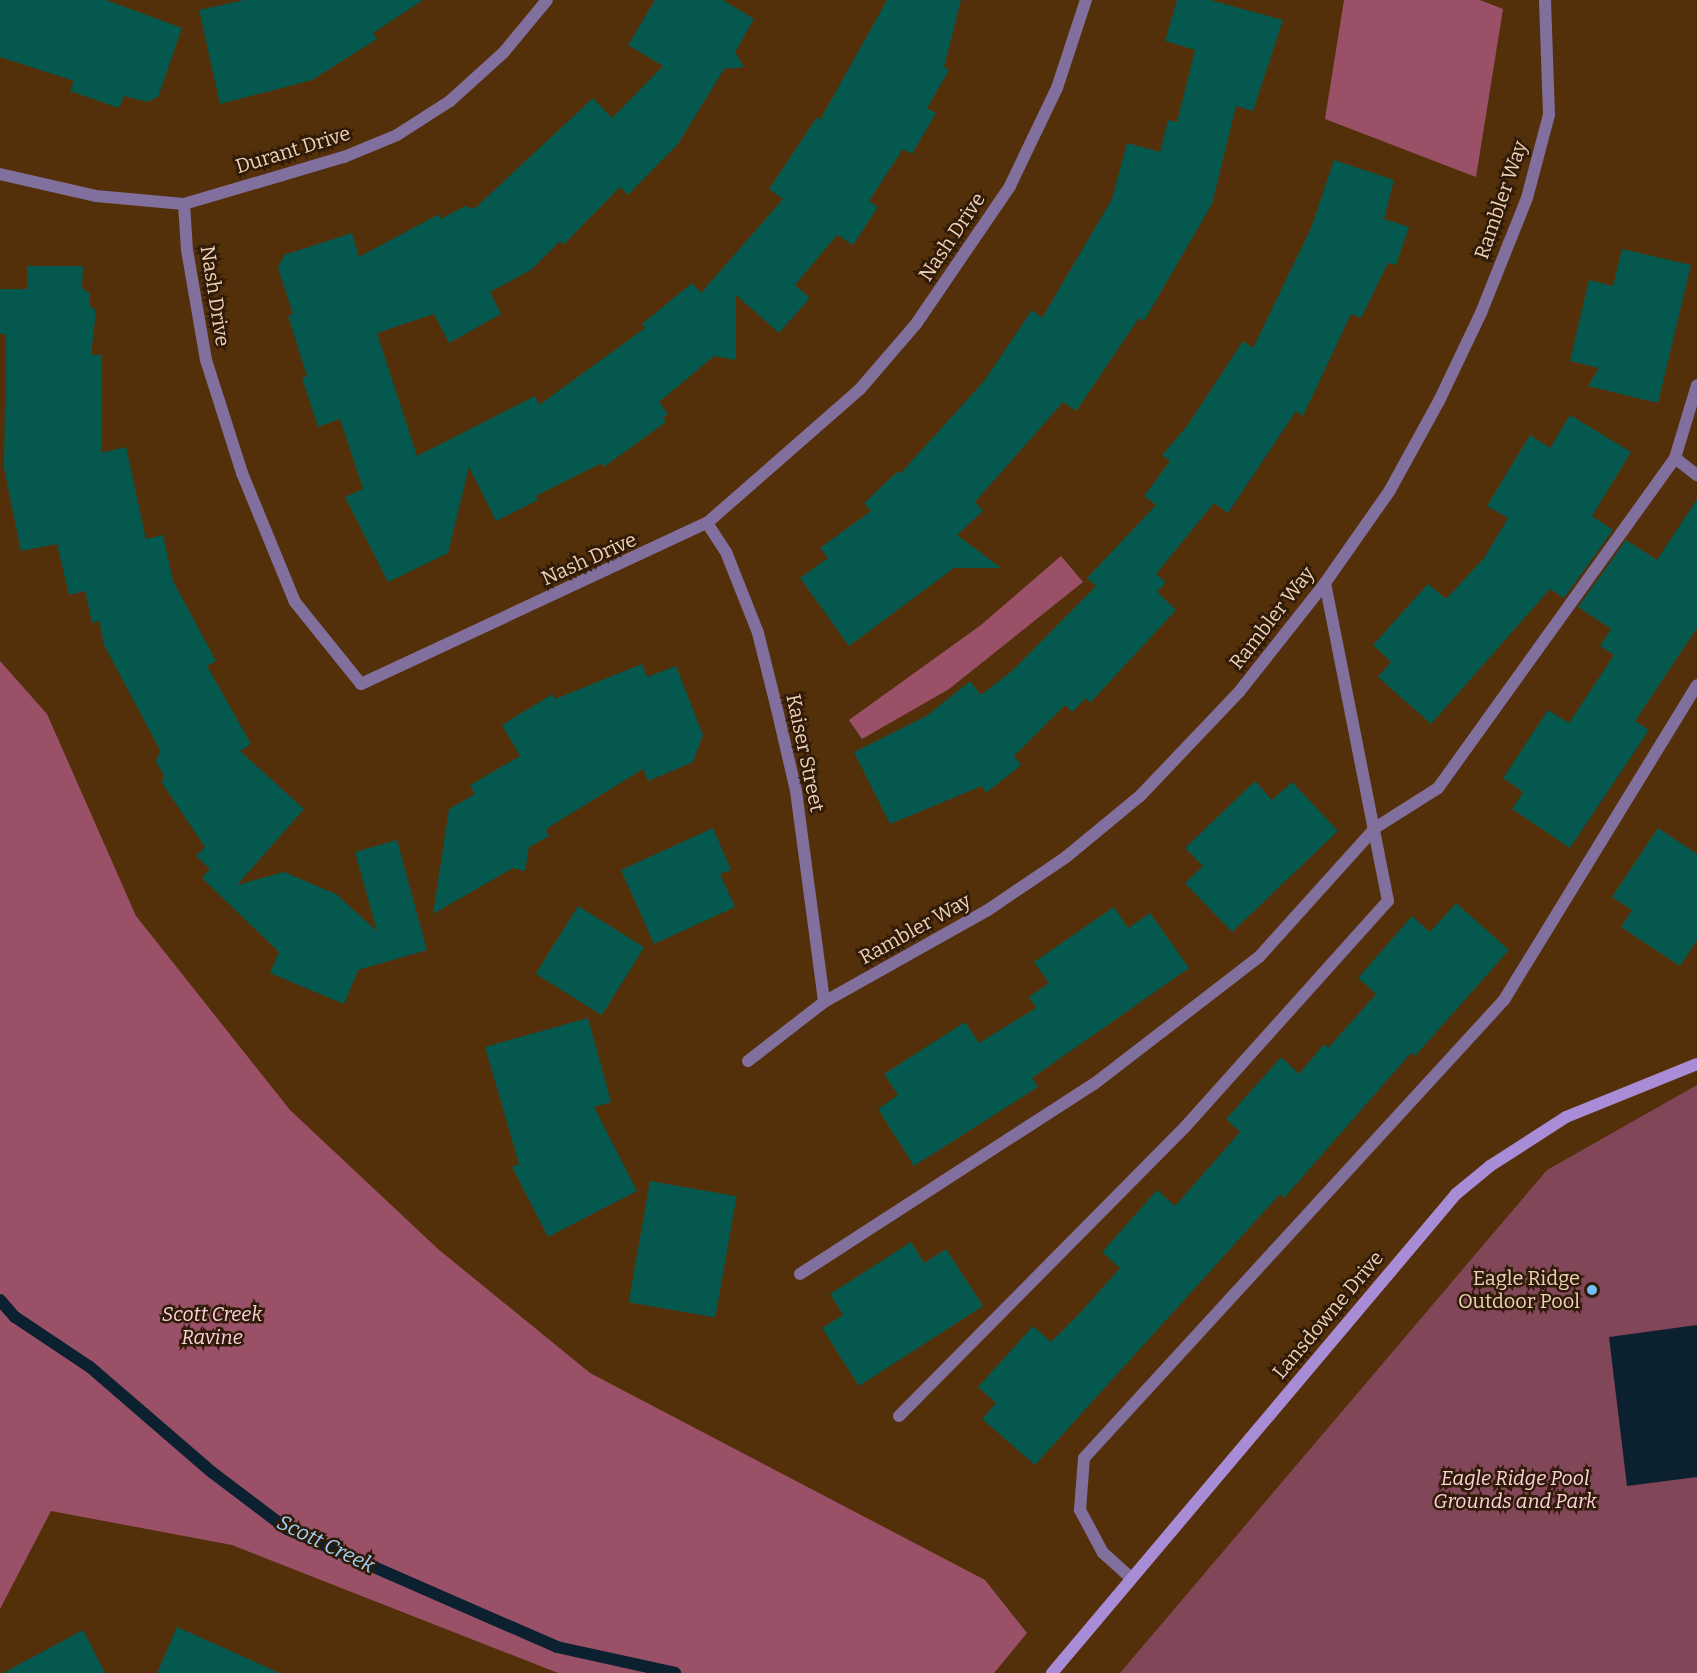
<!DOCTYPE html>
<style>
body{margin:0}
#map{position:relative;width:1697px;height:1673px;overflow:hidden;background:#54300a;font-family:Bitter,serif}
div>[style]{position:absolute}
.green>*{inset:0;background:#814658}
.forest>*{inset:0;background:#9a5168}
.water>*{inset:0;background:#0b2130}
.stream>*{height:12px;margin:-6px;padding:0 6px;transform-origin:6px;border-radius:6px;background:#0b2130}
.building>*{inset:0;background:#05584e;transform-origin:0 0}
.lane>*{height:12px;margin:-6px;padding:0 6px;transform-origin:6px;border-radius:6px;background:#816f9e}
.street>*{height:12px;margin:-6px;padding:0 6px;transform-origin:6px;border-radius:6px;background:#816f9e}
.secondary>*{height:12px;margin:-6px;padding:0 6px;transform-origin:6px;border-radius:6px;background:#a88cd6}
.dots>*{width:16px;height:16px;translate:-50% -50%;box-sizing:border-box;border:3px solid #301b08;border-radius:50%}
span{translate:-50% -50%;white-space:nowrap;text-align:center;line-height:1.15;-webkit-text-stroke:5px #301b08;paint-order:stroke}
.street-label{font-size:20px;color:#eed1b9}
.poi-label{font-size:20px;color:#eed1b9}
.right{translate:-100% -50%;text-align:right}
.park-label{font-size:20px;color:#fed1dd;font-style:italic}
.water-label{font-size:21px;color:#9fd4fc;font-style:italic}
</style>
<div id="map">
<div class="green">
<i style="clip-path:polygon(1697px 1085px,1697px 1673px,1120px 1673px,1547px 1170px)"></i>
</div>
<div class="forest">
<i style="clip-path:polygon(1344px 0,1480px 0,1503px 9px,1476px 177px,1325px 119px)"></i>
<i style="clip-path:polygon(1061px 556px,1083px 582px,949px 689px,862px 739px,849px 720px,981px 625px)"></i>
<i style="clip-path:polygon(0 661px,47px 714px,136px 916px,290px 1110px,438px 1249px,590px 1373px,985px 1580px,1027px 1633px,994px 1673px,558px 1673px,232px 1545px,51px 1511px,0 1609px)"></i>
</div>
<div class="water">
<i style="clip-path:polygon(1697px 1325px,1697px 1477px,1627px 1486px,1609px 1337px)"></i>
</div>
<div class="stream">
<i style="left:0;top:1300px;width:23px;rotate:49deg"></i>
<i style="left:15px;top:1317px;width:90px;rotate:33.7deg"></i>
<i style="left:90px;top:1367px;width:162px;rotate:40.8deg"></i>
<i style="left:213px;top:1473px;width:93px;rotate:37.1deg"></i>
<i style="left:287px;top:1529px;width:295px;rotate:23.6deg"></i>
<i style="left:557px;top:1647px;width:121px;rotate:12.4deg"></i>
</div>
<div class="building">
<i style="clip-path:polygon(0 0,106px 0,182px 28px,158px 97px,147px 102px,124px 96px,119px 108px,70px 91px,74px 81px,0 57px)"></i>
<i style="clip-path:polygon(244px 0,423px 0,373px 33px,377px 39px,312px 80px,220px 104px,199px 10px)"></i>
<i style="clip-path:polygon(655px 0,723px 0,754px 19px,735px 52px,744px 67px,724px 69px,678px 144px,628px 195px,620px 187px,563px 245px,560px 241px,531px 270px,490px 292px,501px 314px,449px 343px,434px 314px,377px 333px,417px 456px,535px 396px,539px 405px,645px 328px,642px 324px,692px 283px,701px 293px,783px 199px,769px 189px,817px 117px,820px 120px,887px 0,961px 0,944px 67px,949px 70px,927px 108px,936px 113px,912px 154px,903px 149px,869px 201px,878px 207px,853px 245px,837px 235px,795px 285px,810px 298px,779px 333px,736px 295px,736px 360px,714px 356px,659px 402px,668px 414px,663px 417px,666px 422px,604px 467px,602px 463px,536px 496px,538px 500px,496px 521px,469px 467px,448px 553px,388px 582px,345px 497px,363px 489px,340px 419px,318px 427px,302px 378px,307px 376px,288px 316px,293px 314px,278px 268px,284px 255px,352px 233px,359px 257px,439px 214px,441px 219px,465px 206px,474px 209px,593px 98px,612px 118px,663px 66px,628px 45px)"></i>
<i style="clip-path:polygon(1177px 0,1210px 0,1283px 20px,1253px 111px,1236px 106px,1212px 204px,1144px 321px,1139px 318px,1076px 411px,1063px 402px,975px 502px,983px 511px,957px 535px,1001px 568px,954px 568px,849px 646px,800px 578px,828px 558px,820px 548px,871px 511px,864px 503px,898px 471px,900px 474px,984px 381px,1032px 310px,1042px 318px,1112px 199px,1127px 143px,1160px 152px,1168px 120px,1177px 122px,1195px 50px,1165px 41px)"></i>
<i style="clip-path:polygon(1334px 160px,1394px 180px,1384px 219px,1409px 227px,1396px 265px,1388px 263px,1361px 318px,1351px 314px,1303px 416px,1296px 411px,1228px 513px,1214px 503px,1156px 574px,1166px 582px,1157px 592px,1176px 610px,1090px 703px,1086px 698px,1072px 712px,1065px 705px,1014px 756px,1021px 765px,986px 793px,982px 786px,890px 824px,854px 752px,928px 715px,970px 681px,981px 695px,1013px 670px,1096px 586px,1087px 578px,1156px 505px,1144px 496px,1170px 461px,1162px 455px,1187px 426px,1243px 341px,1253px 348px,1311px 228px)"></i>
<i style="clip-path:polygon(1622px 249px,1691px 265px,1658px 403px,1588px 386px,1599px 368px,1570px 361px,1589px 280px,1613px 286px)"></i>
<i style="clip-path:polygon(27px 266px,83px 266px,82px 288px,90px 294px,90px 306px,96px 311px,91px 355px,102px 355px,101px 453px,126px 447px,146px 539px,163px 535px,173px 581px,216px 661px,207px 666px,251px 744px,240px 751px,304px 809px,237px 885px,284px 872px,336px 894px,377px 931px,355px 852px,397px 840px,427px 950px,358px 970px,344px 1004px,270px 973px,279px 952px,202px 878px,210px 869px,196px 856px,205px 847px,162px 783px,164px 775px,156px 762px,160px 750px,104px 645px,99px 621px,92px 623px,85px 591px,69px 595px,57px 544px,21px 551px,4px 468px,6px 334px,0 334px,0 289px,27px 289px)"></i>
<i style="clip-path:polygon(1570px 415px,1631px 452px,1592px 516px,1613px 530px,1564px 598px,1550px 589px,1431px 724px,1378px 677px,1391px 662px,1373px 645px,1428px 584px,1446px 599px,1484px 558px,1508px 518px,1487px 506px,1530px 435px,1550px 448px)"></i>
<i style="clip-path:polygon(1697px 499px,1697px 628px,1635px 721px,1649px 730px,1570px 848px,1512px 809px,1523px 792px,1503px 778px,1548px 710px,1569px 723px,1614px 655px,1600px 646px,1611px 629px,1578px 607px,1626px 540px,1657px 560px)"></i>
<i style="clip-path:polygon(642px 664px,647px 677px,676px 666px,703px 735px,693px 762px,648px 781px,643px 769px,546px 829px,549px 836px,529px 847px,525px 871px,513px 868px,433px 914px,449px 809px,475px 794px,470px 785px,520px 756px,502px 725px,553px 694px,555px 699px)"></i>
<i style="clip-path:polygon(1255px 781px,1272px 800px,1292px 782px,1338px 831px,1232px 932px,1185px 883px,1203px 866px,1185px 848px)"></i>
<i style="clip-path:polygon(713px 828px,731px 870px,720px 874px,735px 907px,654px 944px,621px 870px)"></i>
<i style="clip-path:polygon(1658px 828px,1697px 854px,1697px 940px,1680px 966px,1621px 927px,1632px 910px,1612px 897px)"></i>
<i style="clip-path:polygon(1456px 903px,1509px 950px,1415px 1056px,1411px 1053px,1284px 1198px,1280px 1194px,1035px 1465px,982px 1419px,996px 1403px,978px 1387px,1033px 1326px,1051px 1342px,1078px 1315px,1120px 1268px,1102px 1252px,1157px 1190px,1175px 1206px,1240px 1132px,1226px 1119px,1281px 1057px,1299px 1074px,1324px 1044px,1328px 1048px,1376px 994px,1358px 978px,1412px 916px,1430px 932px)"></i>
<i style="left:578px;top:906px;width:78px;height:80px;rotate:32deg"></i>
<i style="clip-path:polygon(1114px 907px,1128px 928px,1150px 913px,1189px 968px,1032px 1078px,1038px 1087px,914px 1166px,878px 1109px,898px 1095px,884px 1074px,965px 1022px,979px 1043px,1036px 1008px,1029px 997px,1049px 983px,1034px 962px)"></i>
<i style="clip-path:polygon(588px 1018px,611px 1102px,594px 1107px,637px 1191px,548px 1237px,512px 1167px,519px 1164px,485px 1047px)"></i>
<i style="left:650px;top:1181px;width:88px;height:123px;rotate:10deg"></i>
<i style="clip-path:polygon(911px 1242px,924px 1263px,946px 1249px,983px 1306px,859px 1386px,822px 1328px,843px 1315px,830px 1294px)"></i>
<i style="clip-path:polygon(177px 1627px,280px 1673px,157px 1673px)"></i>
<i style="clip-path:polygon(83px 1630px,105px 1673px,3px 1673px)"></i>
</div>
<div class="lane">
<i style="left:1545px;top:0;width:115px;rotate:88deg"></i>
<i style="left:1675px;top:458px;width:28px;rotate:38deg"></i>
<i style="left:800px;top:1274px;width:350px;rotate:-32.9deg"></i>
<i style="left:1094px;top:1084px;width:208px;rotate:-37.6deg"></i>
<i style="left:1259px;top:957px;width:173px;rotate:-48deg"></i>
<i style="left:1375px;top:828px;width:75px;rotate:-32.4deg"></i>
<i style="left:1438px;top:788px;width:406px;rotate:-54.3deg"></i>
<i style="left:1675px;top:458px;width:76px;rotate:-73.2deg"></i>
<i style="left:899px;top:1416px;width:407px;rotate:-45.3deg"></i>
<i style="left:1185px;top:1127px;width:304px;rotate:-48.1deg"></i>
<i style="left:1388px;top:901px;width:324px;rotate:-101.2deg"></i>
<i style="left:1131px;top:1578px;width:38px;rotate:-138deg"></i>
<i style="left:1103px;top:1553px;width:49px;rotate:-118.1deg"></i>
<i style="left:1080px;top:1510px;width:52px;rotate:-85.6deg"></i>
<i style="left:1084px;top:1458px;width:621px;rotate:-47.48deg"></i>
<i style="left:1504px;top:1000px;width:369px;rotate:-58.5deg"></i>
</div>
<div class="street">
<i style="left:0;top:174px;width:98px;rotate:12.9deg"></i>
<i style="left:96px;top:196px;width:88px;rotate:5.2deg"></i>
<i style="left:184px;top:204px;width:167px;rotate:-16.4deg"></i>
<i style="left:344px;top:157px;width:57px;rotate:-22.5deg"></i>
<i style="left:397px;top:135px;width:63px;rotate:-32.7deg"></i>
<i style="left:450px;top:101px;width:73px;rotate:-42.2deg"></i>
<i style="left:504px;top:52px;width:67px;rotate:-50.4deg"></i>
<i style="left:184px;top:204px;width:46px;rotate:86.3deg"></i>
<i style="left:187px;top:250px;width:112px;rotate:80.2deg"></i>
<i style="left:206px;top:360px;width:119px;rotate:72.3deg"></i>
<i style="left:242px;top:473px;width:139px;rotate:67.7deg"></i>
<i style="left:295px;top:602px;width:105px;rotate:51.2deg"></i>
<i style="left:361px;top:684px;width:382px;rotate:-25deg"></i>
<i style="left:707px;top:523px;width:203px;rotate:-41.2deg"></i>
<i style="left:860px;top:389px;width:86px;rotate:-49.3deg"></i>
<i style="left:916px;top:324px;width:167px;rotate:-55.7deg"></i>
<i style="left:1010px;top:186px;width:109px;rotate:-64.4deg"></i>
<i style="left:1057px;top:88px;width:93px;rotate:-71.8deg"></i>
<i style="left:707px;top:523px;width:35px;rotate:57deg"></i>
<i style="left:726px;top:552px;width:87px;rotate:68.4deg"></i>
<i style="left:758px;top:633px;width:74px;rotate:76deg"></i>
<i style="left:776px;top:705px;width:88px;rotate:76.9deg"></i>
<i style="left:796px;top:791px;width:213px;rotate:82.4deg"></i>
<i style="left:748px;top:1061px;width:96px;rotate:-37.8deg"></i>
<i style="left:824px;top:1002px;width:188px;rotate:-29.3deg"></i>
<i style="left:988px;top:910px;width:94px;rotate:-34.2deg"></i>
<i style="left:1066px;top:857px;width:96px;rotate:-39.5deg"></i>
<i style="left:1140px;top:796px;width:144px;rotate:-46.4deg"></i>
<i style="left:1239px;top:692px;width:139px;rotate:-51.7deg"></i>
<i style="left:1325px;top:583px;width:113px;rotate:-55deg"></i>
<i style="left:1390px;top:490px;width:102px;rotate:-61.2deg"></i>
<i style="left:1439px;top:401px;width:98px;rotate:-64.5deg"></i>
<i style="left:1481px;top:313px;width:124px;rotate:-68.2deg"></i>
<i style="left:1527px;top:198px;width:86px;rotate:-75.2deg"></i>
</div>
<div class="secondary">
<i style="left:1052px;top:1673px;width:627px;rotate:-49.85deg"></i>
<i style="left:1456px;top:1194px;width:44px;rotate:-39.5deg"></i>
<i style="left:1490px;top:1166px;width:90px;rotate:-32.8deg"></i>
<i style="left:1566px;top:1117px;width:141px;rotate:-22deg"></i>
</div>
<div class="dots">
<i style="left:1592px;top:1290px;background:#75c0f6"></i>
</div>
<div class="street-label">
<span style="left:293px;top:150px;rotate:-17deg">Durant Drive</span>
<span style="left:1501px;top:200px;rotate:-71deg">Rambler Way</span>
<span style="left:952px;top:237px;rotate:-56deg">Nash Drive</span>
<span style="left:215px;top:296px;rotate:81deg">Nash Drive</span>
<span style="left:589px;top:559px;rotate:-24deg">Nash Drive</span>
<span style="left:1272px;top:618px;rotate:-52deg">Rambler Way</span>
<span style="left:805px;top:753px;rotate:78deg">Kaiser Street</span>
<span style="left:915px;top:929px;rotate:-29deg">Rambler Way</span>
<span style="left:1328px;top:1315px;rotate:-50deg">Lansdowne Drive</span>
</div>
<div class="poi-label">
<span class="right" style="left:1580px;top:1290px">Eagle Ridge<br>Outdoor Pool</span>
</div>
<div class="park-label">
<span style="left:212px;top:1326px">Scott Creek<br>Ravine</span>
<span style="left:1515px;top:1490px">Eagle Ridge Pool<br>Grounds and Park</span>
</div>
<div class="water-label">
<span style="left:326px;top:1544px;rotate:26deg">Scott Creek</span>
</div>
</div>
